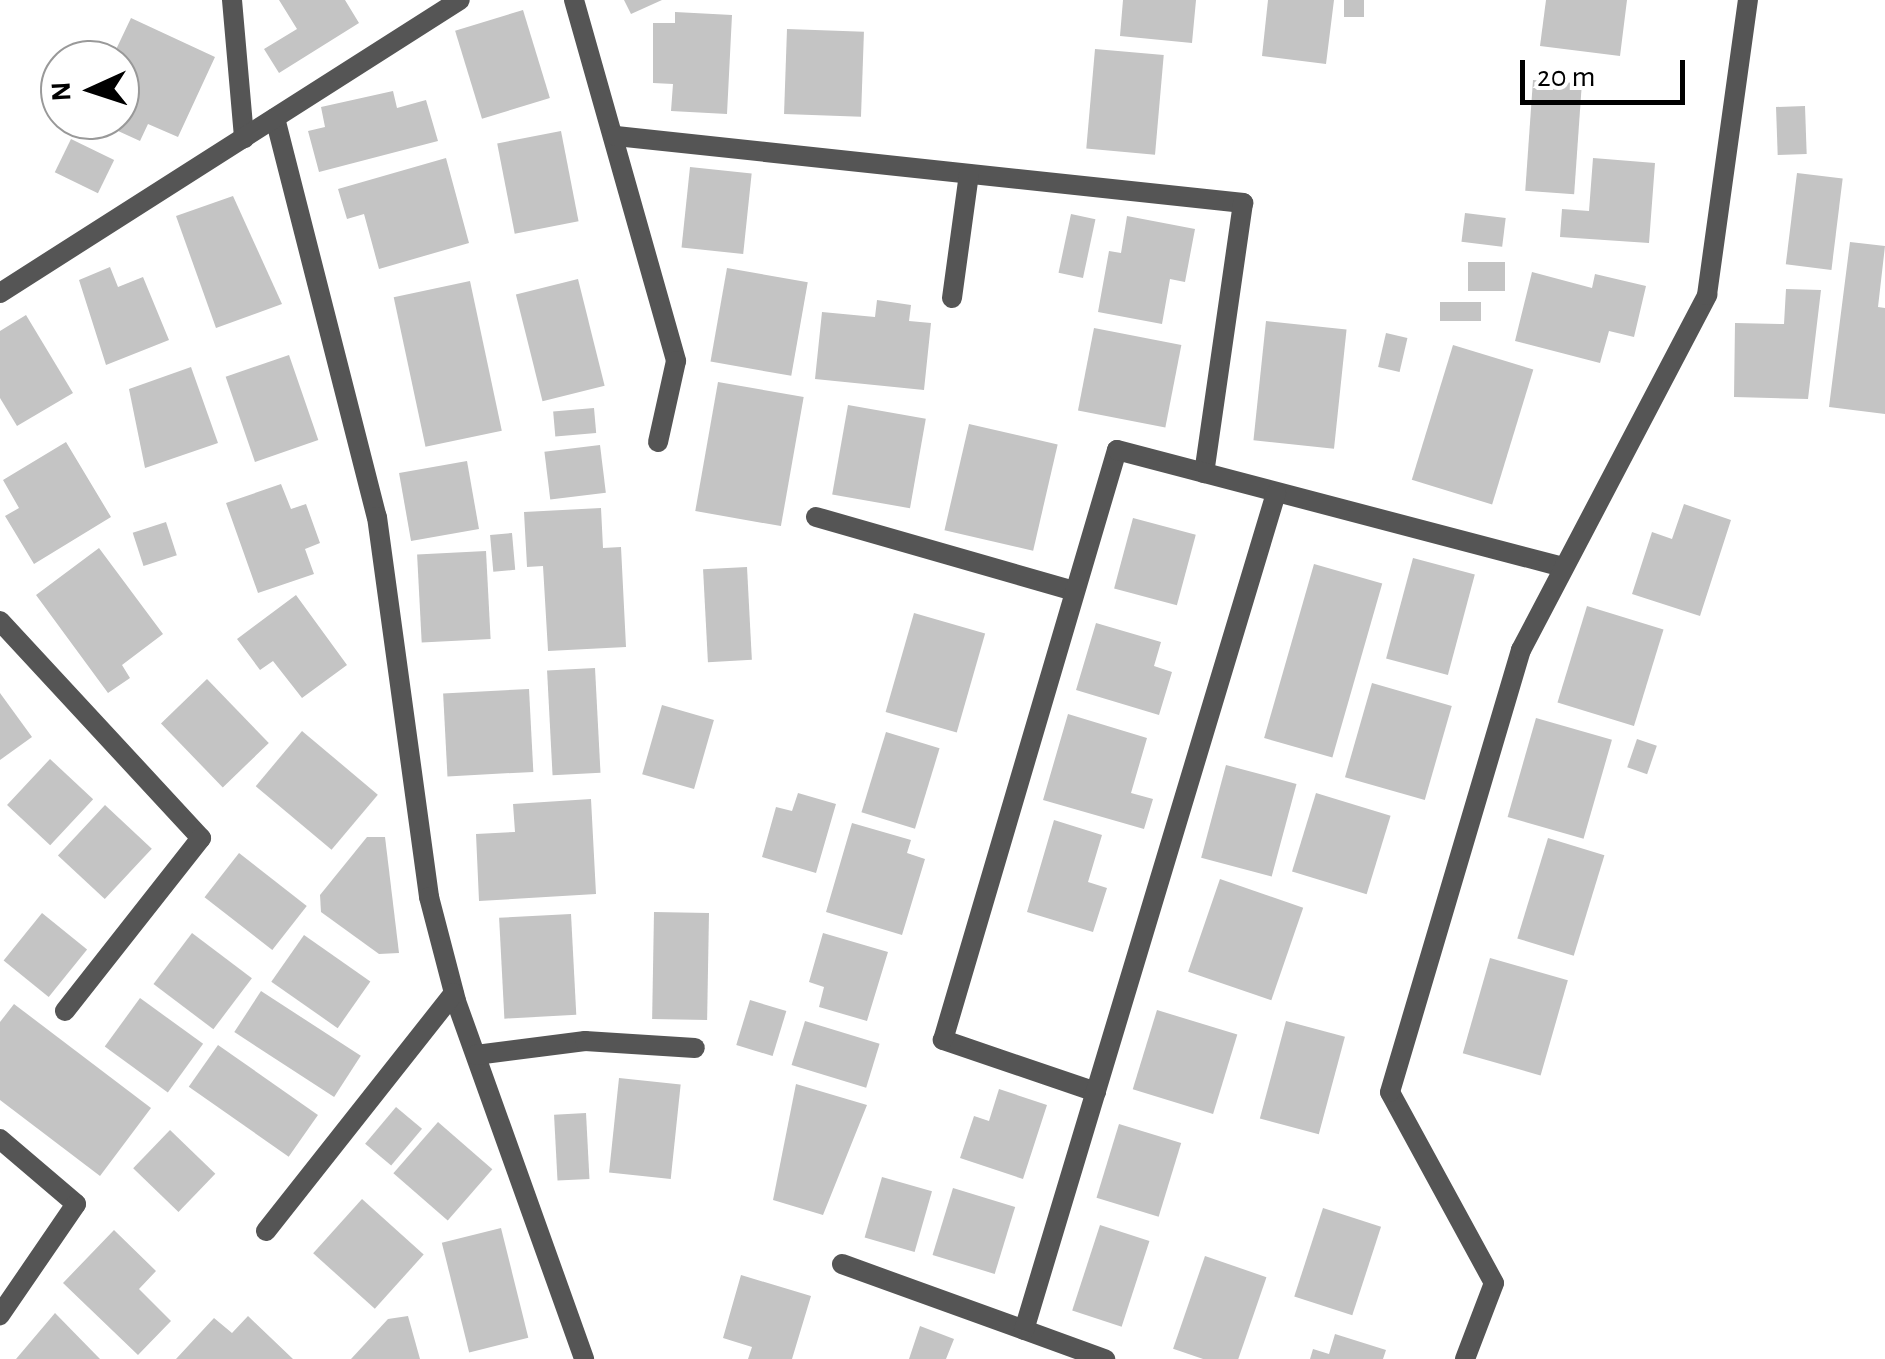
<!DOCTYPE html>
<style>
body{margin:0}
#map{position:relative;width:1885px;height:1359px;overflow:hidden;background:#fff;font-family:"Alegreya Sans",sans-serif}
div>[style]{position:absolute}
.building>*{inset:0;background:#c4c4c4;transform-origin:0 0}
.minor>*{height:20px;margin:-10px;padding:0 10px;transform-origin:10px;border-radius:10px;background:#555}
span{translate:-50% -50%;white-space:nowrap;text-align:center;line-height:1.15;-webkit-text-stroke:8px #fff;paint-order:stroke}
.north{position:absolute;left:40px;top:40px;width:100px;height:100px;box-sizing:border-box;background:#fff;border:2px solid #999;border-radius:50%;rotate:267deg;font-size:28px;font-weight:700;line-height:40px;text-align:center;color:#000}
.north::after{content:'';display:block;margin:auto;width:35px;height:45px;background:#000;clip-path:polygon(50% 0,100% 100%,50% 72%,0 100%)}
.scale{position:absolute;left:1520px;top:60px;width:165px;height:45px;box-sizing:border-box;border:5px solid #000;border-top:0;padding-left:12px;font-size:30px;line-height:35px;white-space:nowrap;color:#000;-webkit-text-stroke:8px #fff;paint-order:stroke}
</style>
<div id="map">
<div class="building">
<i style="clip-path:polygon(279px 0,345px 0,359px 23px,279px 73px,264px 49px,297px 29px)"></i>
<i style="clip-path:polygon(624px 0,662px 0,631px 14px)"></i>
<i style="clip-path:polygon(1123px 0,1196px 0,1192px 43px,1120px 36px)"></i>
<i style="clip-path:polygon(1268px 0,1334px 0,1326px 64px,1262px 56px)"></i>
<i style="left:1344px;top:0;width:20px;height:17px"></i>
<i style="clip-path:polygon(1546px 0,1627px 0,1620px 56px,1540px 46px)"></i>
<i style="left:523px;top:10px;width:92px;height:71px;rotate:73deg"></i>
<i style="clip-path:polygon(675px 12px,732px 15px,727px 114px,671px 111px,673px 84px,653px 83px,653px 23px,675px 23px)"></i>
<i style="clip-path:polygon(131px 18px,215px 57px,178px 137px,148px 124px,140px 141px,94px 120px,120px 120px,120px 60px,111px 60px)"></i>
<i style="left:787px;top:29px;width:77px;height:85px;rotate:2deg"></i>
<i style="left:1095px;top:49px;width:69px;height:100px;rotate:5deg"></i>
<i style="left:1533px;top:80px;width:49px;height:111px;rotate:4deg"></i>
<i style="clip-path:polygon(393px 91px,397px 108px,426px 100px,438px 141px,319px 172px,308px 131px,325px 127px,321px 107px)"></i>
<i style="left:1805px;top:106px;width:48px;height:29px;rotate:88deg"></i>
<i style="left:561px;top:131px;width:92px;height:65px;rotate:79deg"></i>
<i style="left:71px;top:139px;width:48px;height:37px;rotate:26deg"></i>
<i style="clip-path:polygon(446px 158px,469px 243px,379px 269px,364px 214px,347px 219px,338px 189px)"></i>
<i style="clip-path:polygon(1593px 158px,1655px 163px,1649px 243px,1560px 237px,1562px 209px,1589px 211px)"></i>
<i style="left:690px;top:167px;width:62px;height:81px;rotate:6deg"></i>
<i style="left:1797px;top:173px;width:46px;height:92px;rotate:7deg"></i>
<i style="clip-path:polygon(233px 196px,282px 304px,216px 328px,176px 216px)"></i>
<i style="left:1465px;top:213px;width:41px;height:29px;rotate:7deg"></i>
<i style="left:1071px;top:214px;width:25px;height:60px;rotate:12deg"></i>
<i style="clip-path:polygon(1127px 216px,1195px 229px,1185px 282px,1170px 279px,1162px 324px,1098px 312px,1109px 251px,1121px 253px)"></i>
<i style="clip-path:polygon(1850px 242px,1885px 246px,1878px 307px,1885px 308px,1885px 414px,1829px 407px)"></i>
<i style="left:1468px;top:262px;width:37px;height:29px"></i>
<i style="clip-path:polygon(110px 267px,118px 287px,143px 277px,169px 340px,106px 365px,79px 280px)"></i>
<i style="left:727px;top:268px;width:82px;height:95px;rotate:10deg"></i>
<i style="clip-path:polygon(1532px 272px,1592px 288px,1595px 274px,1646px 286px,1634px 337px,1609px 331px,1600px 363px,1515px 341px)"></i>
<i style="left:578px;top:279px;width:110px;height:64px;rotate:76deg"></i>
<i style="left:470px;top:281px;width:153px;height:78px;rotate:78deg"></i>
<i style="clip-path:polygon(1786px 289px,1821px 290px,1808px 399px,1734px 397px,1735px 323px,1784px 324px)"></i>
<i style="clip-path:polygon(877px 300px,911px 305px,909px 321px,931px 323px,924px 390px,815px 379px,822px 312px,875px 317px)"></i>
<i style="left:1440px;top:302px;width:41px;height:19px"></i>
<i style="clip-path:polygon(26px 315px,73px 393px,17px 426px,0 398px,0 331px)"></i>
<i style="left:1266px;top:321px;width:81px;height:120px;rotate:6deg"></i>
<i style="left:1094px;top:328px;width:89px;height:84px;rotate:11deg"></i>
<i style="left:1386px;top:333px;width:22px;height:35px;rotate:13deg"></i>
<i style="left:1453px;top:345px;width:84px;height:141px;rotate:17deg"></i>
<i style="left:289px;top:355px;width:90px;height:67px;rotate:71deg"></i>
<i style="clip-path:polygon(191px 367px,218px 443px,145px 468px,129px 389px)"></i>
<i style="left:718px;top:382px;width:87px;height:131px;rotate:10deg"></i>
<i style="left:848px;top:405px;width:79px;height:91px;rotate:10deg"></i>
<i style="left:594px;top:408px;width:25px;height:41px;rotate:85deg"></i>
<i style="left:969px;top:424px;width:91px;height:109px;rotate:13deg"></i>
<i style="clip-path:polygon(66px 442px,111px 517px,34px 564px,5px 516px,19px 508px,3px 480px)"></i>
<i style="left:600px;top:445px;width:48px;height:56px;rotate:83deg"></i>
<i style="left:467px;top:461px;width:69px;height:69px;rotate:80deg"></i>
<i style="clip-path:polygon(281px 484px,291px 509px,306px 504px,320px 543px,305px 549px,314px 574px,258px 593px,226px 503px)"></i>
<i style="clip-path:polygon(1684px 504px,1731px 520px,1700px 616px,1632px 594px,1652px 532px,1672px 539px)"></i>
<i style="clip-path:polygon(601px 508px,603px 548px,621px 547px,626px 647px,548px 651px,543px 566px,527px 567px,524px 512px)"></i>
<i style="left:1133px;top:518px;width:65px;height:73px;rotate:15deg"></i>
<i style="left:166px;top:522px;width:35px;height:35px;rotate:72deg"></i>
<i style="left:512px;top:533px;width:37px;height:22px;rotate:85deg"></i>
<i style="clip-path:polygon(99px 548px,163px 634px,122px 665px,130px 678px,108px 693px,36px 595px)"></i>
<i style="left:486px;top:551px;width:88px;height:69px;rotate:87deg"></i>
<i style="left:1413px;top:558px;width:64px;height:104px;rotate:15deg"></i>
<i style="left:1314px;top:564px;width:71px;height:181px;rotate:16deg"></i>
<i style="left:747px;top:567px;width:93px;height:44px;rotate:87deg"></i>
<i style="clip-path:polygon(296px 595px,347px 665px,302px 698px,273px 661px,260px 670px,237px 639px)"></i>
<i style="left:1587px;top:606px;width:80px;height:101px;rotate:17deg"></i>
<i style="left:914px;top:613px;width:74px;height:103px;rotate:16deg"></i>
<i style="clip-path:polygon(1096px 623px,1161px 642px,1154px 666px,1172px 672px,1159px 715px,1076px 690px)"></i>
<i style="left:595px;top:668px;width:105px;height:48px;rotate:87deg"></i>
<i style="left:207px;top:679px;width:89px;height:64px;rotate:46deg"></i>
<i style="left:1372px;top:683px;width:83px;height:98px;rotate:16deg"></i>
<i style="left:529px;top:689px;width:83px;height:86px;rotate:87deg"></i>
<i style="clip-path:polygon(0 693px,32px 737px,0 760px)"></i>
<i style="left:662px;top:705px;width:54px;height:72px;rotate:16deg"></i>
<i style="clip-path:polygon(1068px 714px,1147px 738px,1131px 793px,1153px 799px,1144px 829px,1043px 800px)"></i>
<i style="left:1536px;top:718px;width:79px;height:103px;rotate:16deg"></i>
<i style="left:302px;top:731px;width:99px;height:72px;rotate:40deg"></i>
<i style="left:886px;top:732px;width:56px;height:84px;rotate:17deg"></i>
<i style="left:1637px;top:739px;width:21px;height:30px;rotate:19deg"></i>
<i style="left:50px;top:759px;width:59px;height:63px;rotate:43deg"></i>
<i style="left:1226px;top:765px;width:73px;height:96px;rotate:15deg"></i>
<i style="clip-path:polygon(798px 793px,836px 804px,816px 873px,762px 857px,776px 807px,792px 811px)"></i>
<i style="left:1316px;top:793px;width:78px;height:82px;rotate:17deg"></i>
<i style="clip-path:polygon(591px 799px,596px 894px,479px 901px,476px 834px,515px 832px,513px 804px)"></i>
<i style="left:105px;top:805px;width:64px;height:69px;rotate:43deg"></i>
<i style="clip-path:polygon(1054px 820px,1102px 835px,1088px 882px,1107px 888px,1093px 932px,1027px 912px)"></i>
<i style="clip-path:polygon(852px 823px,911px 840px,907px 853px,925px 859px,902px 935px,826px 912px)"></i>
<i style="clip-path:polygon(367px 837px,385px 837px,399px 953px,379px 954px,321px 912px,320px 895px)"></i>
<i style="left:1548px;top:838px;width:59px;height:105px;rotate:17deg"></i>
<i style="left:239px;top:853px;width:86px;height:56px;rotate:38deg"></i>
<i style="left:1220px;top:879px;width:88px;height:98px;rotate:19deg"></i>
<i style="left:654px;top:912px;width:55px;height:107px;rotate:1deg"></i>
<i style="left:42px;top:913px;width:58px;height:61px;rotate:39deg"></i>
<i style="left:571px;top:914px;width:101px;height:72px;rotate:87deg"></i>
<i style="left:192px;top:933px;width:75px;height:64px;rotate:37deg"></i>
<i style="clip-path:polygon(823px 933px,888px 952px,867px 1021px,819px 1007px,824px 987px,809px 982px)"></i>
<i style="left:304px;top:935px;width:81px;height:57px;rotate:35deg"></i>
<i style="left:1490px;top:958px;width:81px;height:99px;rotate:16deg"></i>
<i style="left:261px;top:991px;width:119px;height:49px;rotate:33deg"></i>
<i style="left:140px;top:998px;width:78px;height:60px;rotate:36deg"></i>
<i style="left:750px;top:1000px;width:38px;height:47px;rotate:17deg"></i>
<i style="clip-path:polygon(14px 1004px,151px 1108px,100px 1176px,0 1100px,0 1022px)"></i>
<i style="left:1157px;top:1010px;width:84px;height:83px;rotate:17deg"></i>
<i style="left:805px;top:1021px;width:78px;height:46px;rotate:17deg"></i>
<i style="left:1286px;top:1021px;width:61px;height:101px;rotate:15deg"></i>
<i style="left:218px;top:1045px;width:122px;height:51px;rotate:35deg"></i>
<i style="left:619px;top:1078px;width:62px;height:95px;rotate:6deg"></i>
<i style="clip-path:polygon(796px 1084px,867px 1105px,823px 1215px,773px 1200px)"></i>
<i style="clip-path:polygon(999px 1089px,1047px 1105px,1023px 1179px,960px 1158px,974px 1116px,989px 1121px)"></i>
<i style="left:396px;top:1107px;width:34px;height:48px;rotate:40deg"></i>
<i style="left:586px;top:1113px;width:66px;height:32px;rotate:87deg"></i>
<i style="left:438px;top:1122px;width:72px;height:68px;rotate:41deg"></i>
<i style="left:1119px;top:1124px;width:65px;height:77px;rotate:17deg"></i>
<i style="left:170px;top:1130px;width:63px;height:53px;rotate:44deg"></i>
<i style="left:882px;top:1177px;width:52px;height:63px;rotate:16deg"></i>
<i style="left:953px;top:1188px;width:65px;height:70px;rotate:17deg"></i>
<i style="left:362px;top:1199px;width:83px;height:73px;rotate:42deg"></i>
<i style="left:1323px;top:1208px;width:61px;height:93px;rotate:18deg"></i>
<i style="left:1100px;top:1225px;width:52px;height:90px;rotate:18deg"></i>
<i style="left:501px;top:1228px;width:113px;height:61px;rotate:76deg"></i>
<i style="clip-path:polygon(114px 1230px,156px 1271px,139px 1289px,171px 1321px,138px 1355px,63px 1283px)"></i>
<i style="left:1205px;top:1256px;width:65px;height:98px;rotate:19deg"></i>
<i style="clip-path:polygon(741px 1275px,811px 1296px,792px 1359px,748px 1359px,752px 1347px,723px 1338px)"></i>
<i style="clip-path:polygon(55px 1313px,100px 1359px,16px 1359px)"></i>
<i style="clip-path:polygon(248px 1316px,293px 1359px,176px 1359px,214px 1318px,232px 1333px)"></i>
<i style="clip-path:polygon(408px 1316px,420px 1359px,351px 1359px,388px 1319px)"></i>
<i style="clip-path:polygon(920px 1326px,954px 1339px,946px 1359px,909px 1359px)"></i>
<i style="clip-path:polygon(1335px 1334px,1386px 1350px,1383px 1359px,1310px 1359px,1313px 1349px,1329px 1354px)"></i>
</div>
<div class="minor">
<i style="left:232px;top:0;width:139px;rotate:85deg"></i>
<i style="left:574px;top:0;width:375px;rotate:74.2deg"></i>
<i style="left:676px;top:361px;width:83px;rotate:102.5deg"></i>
<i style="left:275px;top:118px;width:412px;rotate:75.7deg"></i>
<i style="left:377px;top:517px;width:384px;rotate:82.2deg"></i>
<i style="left:429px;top:897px;width:107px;rotate:75.4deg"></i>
<i style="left:456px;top:1001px;width:380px;rotate:70.3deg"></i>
<i style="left:616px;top:136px;width:631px;rotate:6.1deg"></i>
<i style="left:1243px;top:203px;width:273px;rotate:98.2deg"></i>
<i style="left:0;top:293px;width:545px;rotate:-32.5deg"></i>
<i style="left:952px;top:298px;width:125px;rotate:-82.2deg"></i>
<i style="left:816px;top:517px;width:268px;rotate:16deg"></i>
<i style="left:0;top:621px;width:296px;rotate:47.2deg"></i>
<i style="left:201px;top:838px;width:220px;rotate:128.2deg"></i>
<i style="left:476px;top:1055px;width:110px;rotate:-7.3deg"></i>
<i style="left:585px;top:1041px;width:110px;rotate:3.6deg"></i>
<i style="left:1096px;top:1092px;width:162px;rotate:-161.2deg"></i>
<i style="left:943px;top:1040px;width:615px;rotate:-73.57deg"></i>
<i style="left:1117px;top:450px;width:462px;rotate:14.7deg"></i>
<i style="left:0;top:1139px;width:100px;rotate:40.5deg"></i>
<i style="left:76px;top:1204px;width:135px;rotate:124.4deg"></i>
<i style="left:266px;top:1231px;width:303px;rotate:-51.7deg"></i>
<i style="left:842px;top:1264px;width:280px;rotate:19.9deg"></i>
<i style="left:1024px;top:1330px;width:874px;rotate:-73.24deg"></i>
<i style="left:1465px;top:1359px;width:81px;rotate:-69.1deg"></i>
<i style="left:1494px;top:1283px;width:217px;rotate:-118.6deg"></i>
<i style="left:1390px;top:1092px;width:461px;rotate:-73.5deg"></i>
<i style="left:1521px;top:650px;width:401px;rotate:-62.3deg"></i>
<i style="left:1707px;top:295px;width:298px;rotate:-82.1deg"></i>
</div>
<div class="north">N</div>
<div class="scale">20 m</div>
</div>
